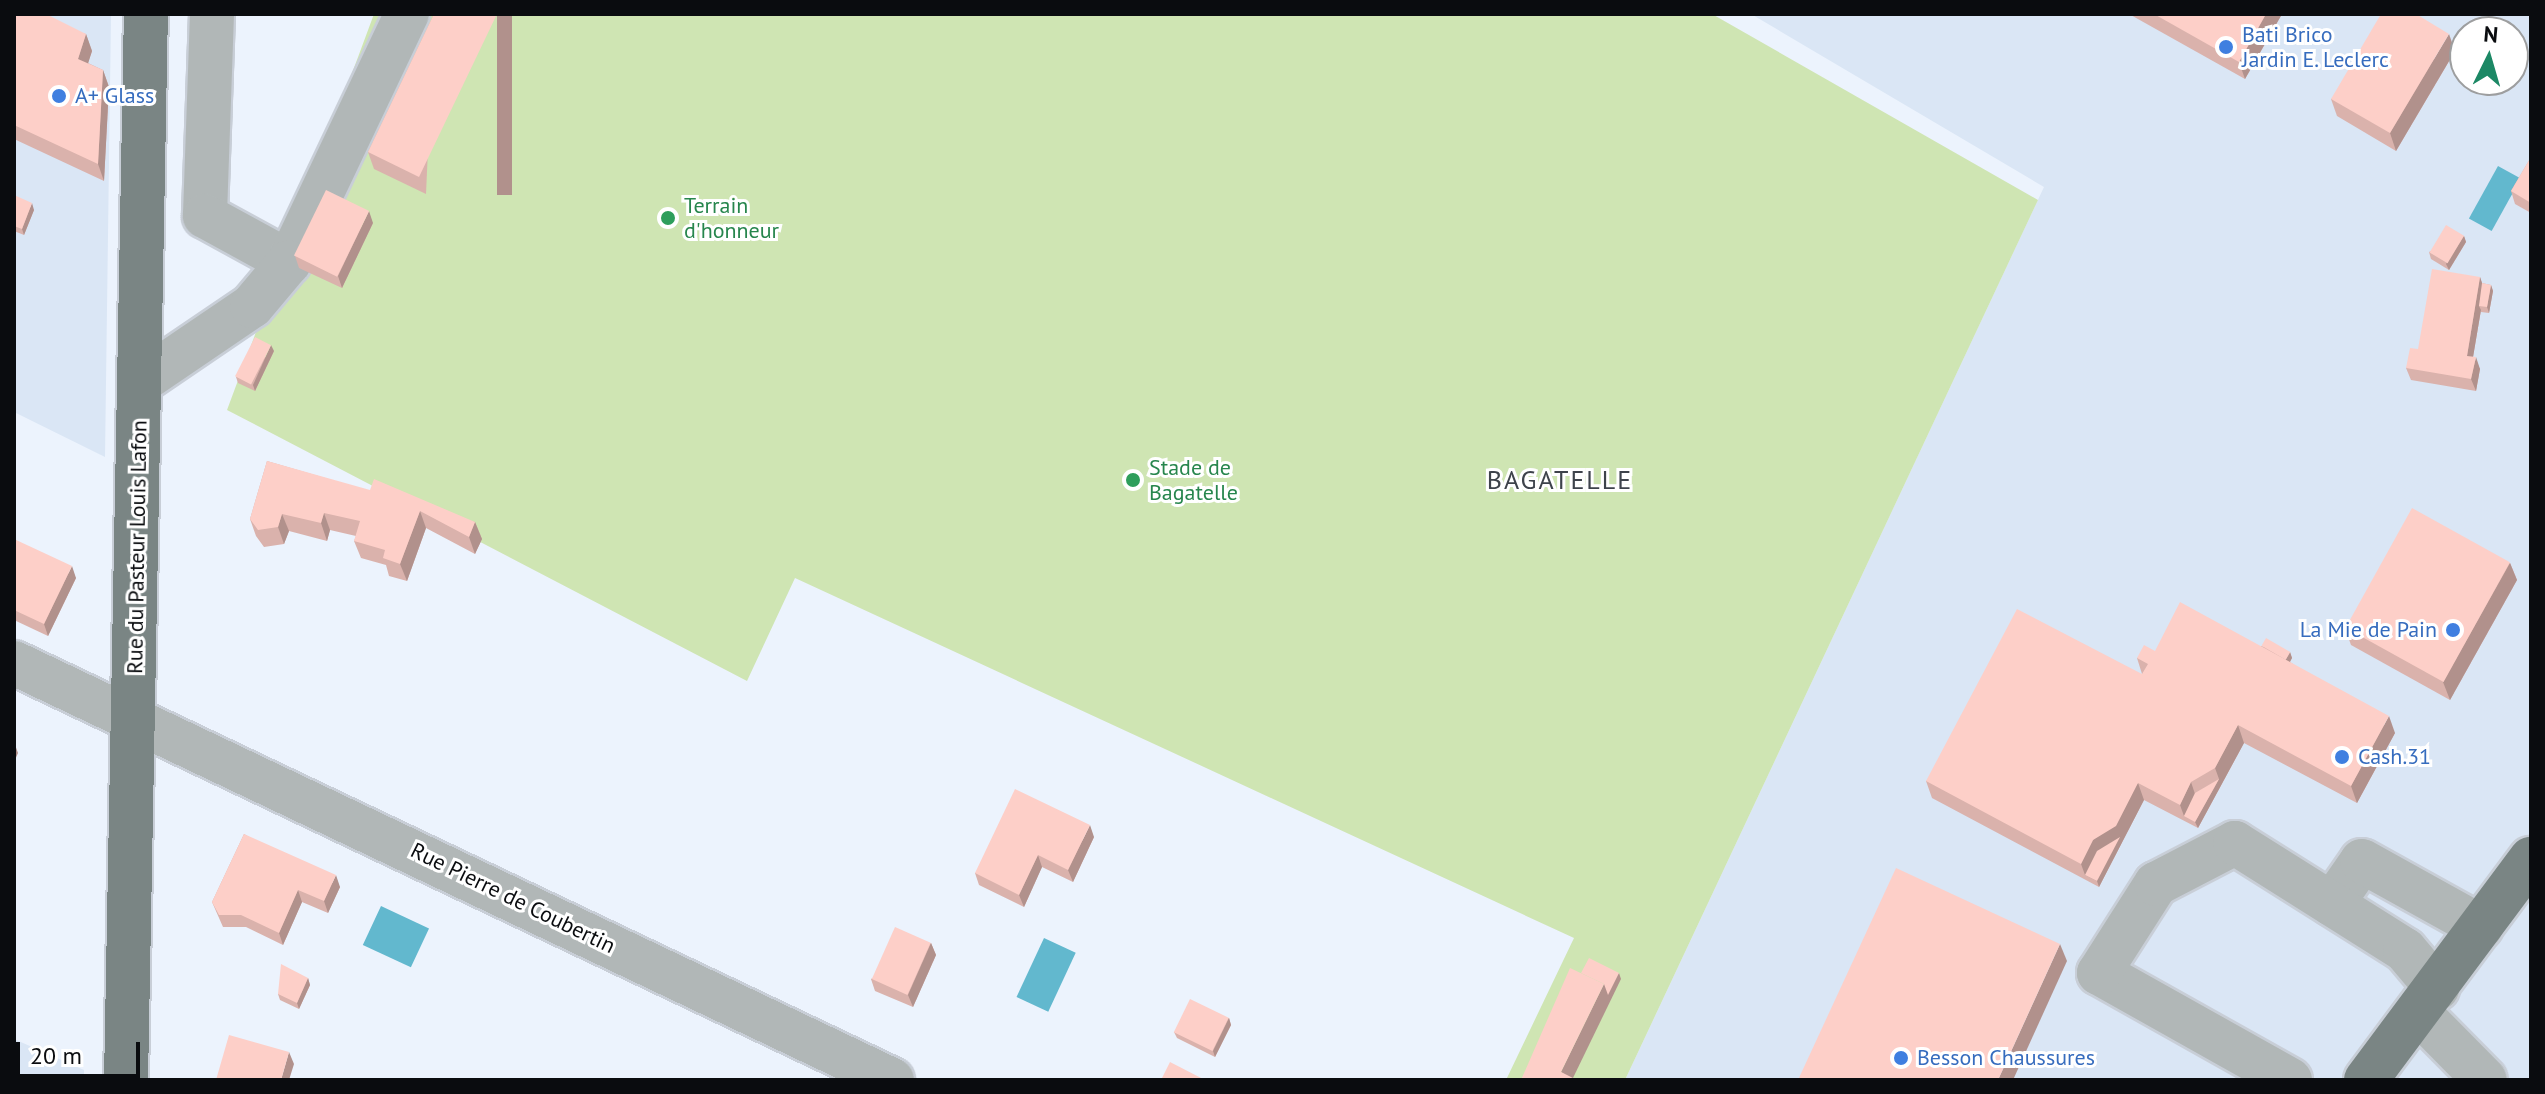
<!DOCTYPE html>
<style>
body{margin:0}
#map{position:relative;width:2545px;height:1094px;overflow:hidden;background:#ecf3fd;font-family:"PT Sans",sans-serif}
div>[style]{position:absolute}
.built>*{inset:0;background:#dae6f5}
.green>*{inset:0;background:#cfe5b3}
.water>*{inset:0;background:#62b8ce;transform-origin:0 0}
.roads{filter:drop-shadow(2px 0 #c8ced7) drop-shadow(-2px 0 #c8ced7) drop-shadow(0 2px #c8ced7) drop-shadow(0 -2px #c8ced7)}
.minor>*{height:44px;margin:-22px;padding:0 22px;transform-origin:22px;border-radius:22px;background:#b1b7b7}
.major>*{height:44px;margin:-22px;padding:0 22px;transform-origin:22px;border-radius:22px;background:#7a8584}
.wall>*{inset:0;background:#dab2ac}
.shaded-wall>*{inset:0;background:#b1918c;transform-origin:0 0}
.building>*{inset:0;background:#fdcfc8;transform-origin:0 0}
.dots>*{width:22px;height:22px;translate:-50% -50%;box-sizing:border-box;border:4px solid #fff;border-radius:50%}
span{translate:-50% -50%;white-space:nowrap;text-align:center;line-height:1.15;-webkit-text-stroke:6px #fff;paint-order:stroke}
.shop-label{font-size:22px;color:#366cbe}
.left{translate:0 -50%;text-align:left}
.right{translate:-100% -50%;text-align:right}
.leisure-label{font-size:22px;color:#27864d}
.street-label{font-size:22px;color:#0a0c0f}
.quarter-label{font-size:26px;color:#3e434b;letter-spacing:2px}
.frame{position:absolute;inset:0;border:16px solid #0a0c0f;pointer-events:none}
.north{position:absolute;left:2449px;top:16px;width:80px;height:80px;box-sizing:border-box;background:#fff;border:2px solid #9d9e9f;border-radius:50%;rotate:5deg;font-size:22px;font-weight:700;line-height:32px;text-align:center;color:#0a0c0f}
.north::after{content:'';display:block;margin:auto;width:28px;height:36px;background:#1c8865;clip-path:polygon(50% 0,100% 100%,50% 72%,0 100%)}
.scale{position:absolute;left:16px;top:1042px;width:124px;height:36px;box-sizing:border-box;border:4px solid #0a0c0f;border-top:0;padding-left:10px;font-size:24px;line-height:28px;white-space:nowrap;color:#0a0c0f;-webkit-text-stroke:6px #fff;paint-order:stroke}
</style>
<div id="map">
<div class="built">
<i style="clip-path:polygon(14px 14px,111px 14px,105px 457px,14px 412px)"></i>
<i style="clip-path:polygon(evenodd,1751px 14px,2531px 14px,2531px 1080px,1625px 1080px,2044px 187px,1751px 14px,2465px 32px,2513px 32px,2513px 80px,2465px 80px,2465px 32px)"></i>
<i style="clip-path:polygon(14px 1039px,84px 1070px,84px 1080px,14px 1080px)"></i>
</div>
<div class="green">
<i style="clip-path:polygon(374px 14px,1712px 14px,2038px 200px,1625px 1080px,1506px 1080px,1574px 938px,795px 578px,747px 681px,227px 410px)"></i>
</div>
<div class="water">
<i style="left:2498px;top:166px;width:26px;height:60px;rotate:29deg"></i>
<i style="left:381px;top:906px;width:53px;height:43px;rotate:25deg"></i>
<i style="left:1044px;top:938px;width:35px;height:65px;rotate:25deg"></i>
</div>
<div class="roads">
<div class="minor">
<i style="left:212px;top:14px;width:202px;rotate:92deg"></i>
<i style="left:205px;top:216px;width:96px;rotate:28.7deg"></i>
<i style="left:289px;top:262px;width:275px;rotate:-64.6deg"></i>
<i style="left:140px;top:382px;width:135px;rotate:-34.2deg"></i>
<i style="left:252px;top:306px;width:57px;rotate:-49.9deg"></i>
<i style="left:14px;top:663px;width:972px;rotate:25.41deg"></i>
<i style="left:2332px;top:904px;width:52px;rotate:-55.1deg"></i>
<i style="left:2362px;top:861px;width:136px;rotate:29deg"></i>
<i style="left:2418px;top:1012px;width:95px;rotate:45.4deg"></i>
<i style="left:2290px;top:1080px;width:219px;rotate:-150.7deg"></i>
<i style="left:2099px;top:973px;width:106px;rotate:-57.4deg"></i>
<i style="left:2156px;top:884px;width:89px;rotate:-27.4deg"></i>
<i style="left:2235px;top:843px;width:201px;rotate:32.2deg"></i>
<i style="left:2405px;top:950px;width:50px;rotate:49.9deg"></i>
</div>
<div class="major">
<i style="left:126px;top:1080px;width:1066px;rotate:-88.93deg"></i>
<i style="left:2366px;top:1080px;width:276px;rotate:-53.3deg"></i>
</div>
</div>
<div class="wall">
<i style="clip-path:polygon(14px 14px,86px 34px,92px 51px,88px 63px,103px 70px,109px 87px,104px 181px,14px 139px)"></i>
<i style="clip-path:polygon(434px 14px,426px 194px,374px 169px,368px 152px)"></i>
<i style="clip-path:polygon(2129px 14px,2282px 14px,2245px 79px)"></i>
<i style="clip-path:polygon(2455px 51px,2396px 151px,2337px 116px,2331px 99px)"></i>
<i style="clip-path:polygon(2531px 157px,2531px 213px,2515px 204px,2511px 191px)"></i>
<i style="clip-path:polygon(14px 195px,34px 210px,24px 235px,14px 231px)"></i>
<i style="clip-path:polygon(373px 223px,342px 288px,299px 268px,295px 256px)"></i>
<i style="clip-path:polygon(2464px 236px,2466px 242px,2449px 270px,2431px 259px,2429px 252px)"></i>
<i style="clip-path:polygon(2480px 277px,2482px 283px,2491px 285px,2493px 291px,2489px 313px,2481px 312px,2481px 310px,2473px 357px,2480px 369px,2476px 391px,2411px 380px,2406px 368px)"></i>
<i style="clip-path:polygon(274px 351px,255px 391px,238px 383px,236px 377px)"></i>
<i style="clip-path:polygon(267px 461px,475px 522px,482px 539px,475px 554px,426px 528px,407px 581px,389px 576px,386px 565px,361px 558px,354px 541px,356px 536px,330px 530px,327px 541px,289px 531px,284px 544px,264px 547px,256px 536px,250px 519px)"></i>
<i style="clip-path:polygon(14px 539px,76px 578px,48px 636px,14px 620px)"></i>
<i style="clip-path:polygon(2510px 563px,2517px 580px,2450px 700px,2351px 645px,2345px 628px)"></i>
<i style="clip-path:polygon(2261px 646px,2290px 652px,2292px 658px,2290px 662px,2395px 733px,2357px 803px,2244px 743px,2198px 828px,2144px 800px,2099px 887px,1932px 798px,1926px 781px,2142px 674px,2137px 658px,2155px 651px)"></i>
<i style="clip-path:polygon(244px 834px,340px 887px,328px 913px,302px 902px,283px 945px,246px 927px,223px 927px,212px 902px)"></i>
<i style="clip-path:polygon(1094px 837px,1073px 882px,1042px 867px,1024px 907px,979px 885px,975px 873px)"></i>
<i style="clip-path:polygon(931px 943px,936px 955px,913px 1007px,875px 991px,871px 979px)"></i>
<i style="clip-path:polygon(308px 978px,310px 985px,299px 1009px,280px 1000px,278px 994px)"></i>
<i style="clip-path:polygon(1229px 1018px,1231px 1025px,1215px 1057px,1177px 1038px,1174px 1032px)"></i>
</div>
<div class="shaded-wall">
<i style="left:497px;top:14px;width:15px;height:181px"></i>
<i style="clip-path:polygon(2266px 14px,2282px 14px,2245px 79px,2239px 62px)"></i>
<i style="clip-path:polygon(86px 34px,92px 51px,84px 76px,78px 59px)"></i>
<i style="clip-path:polygon(2449px 34px,2455px 51px,2396px 151px,2390px 133px)"></i>
<i style="clip-path:polygon(103px 70px,109px 87px,104px 181px,98px 164px)"></i>
<i style="clip-path:polygon(32px 203px,34px 210px,24px 235px,22px 229px)"></i>
<i style="clip-path:polygon(369px 211px,373px 223px,342px 288px,338px 276px)"></i>
<i style="clip-path:polygon(2464px 236px,2466px 242px,2449px 270px,2446px 264px)"></i>
<i style="clip-path:polygon(2480px 277px,2484px 289px,2479px 306px,2481px 310px,2471px 369px,2467px 356px)"></i>
<i style="clip-path:polygon(2491px 285px,2493px 291px,2489px 313px,2487px 307px)"></i>
<i style="clip-path:polygon(271px 345px,274px 351px,255px 391px,253px 385px)"></i>
<i style="clip-path:polygon(2476px 357px,2480px 369px,2476px 391px,2471px 379px)"></i>
<i style="clip-path:polygon(420px 511px,426px 528px,407px 581px,400px 564px)"></i>
<i style="clip-path:polygon(324px 513px,330px 530px,327px 541px,321px 523px)"></i>
<i style="clip-path:polygon(282px 514px,289px 531px,284px 544px,278px 527px)"></i>
<i style="clip-path:polygon(475px 522px,482px 539px,475px 554px,469px 537px)"></i>
<i style="clip-path:polygon(2510px 563px,2517px 580px,2450px 700px,2443px 682px)"></i>
<i style="clip-path:polygon(72px 566px,76px 578px,48px 636px,44px 624px)"></i>
<i style="clip-path:polygon(2290px 652px,2292px 658px,2284px 673px,2282px 666px)"></i>
<i style="clip-path:polygon(2389px 716px,2395px 733px,2357px 803px,2351px 786px)"></i>
<i style="clip-path:polygon(2238px 725px,2244px 743px,2198px 828px,2195px 822px,2219px 779px,2215px 768px)"></i>
<i style="clip-path:polygon(14px 742px,18px 753px,14px 762px)"></i>
<i style="clip-path:polygon(2191px 782px,2197px 800px,2184px 816px,2180px 805px)"></i>
<i style="clip-path:polygon(2138px 783px,2144px 800px,2099px 887px,2097px 881px,2085px 875px,2081px 864px,2093px 840px)"></i>
<i style="clip-path:polygon(1090px 825px,1094px 837px,1073px 882px,1068px 870px)"></i>
<i style="clip-path:polygon(1038px 855px,1042px 867px,1024px 907px,1019px 895px)"></i>
<i style="clip-path:polygon(336px 875px,340px 887px,328px 913px,324px 901px)"></i>
<i style="clip-path:polygon(298px 890px,302px 902px,283px 945px,279px 933px)"></i>
<i style="clip-path:polygon(931px 943px,936px 955px,913px 1007px,908px 995px)"></i>
<i style="clip-path:polygon(2060px 944px,2067px 961px,2013px 1080px,1998px 1080px)"></i>
<i style="clip-path:polygon(1619px 973px,1621px 979px,1572px 1080px,1561px 1072px,1604px 984px)"></i>
<i style="clip-path:polygon(308px 978px,310px 985px,299px 1009px,297px 1003px)"></i>
<i style="clip-path:polygon(1229px 1018px,1231px 1025px,1215px 1057px,1213px 1051px)"></i>
<i style="clip-path:polygon(289px 1052px,294px 1064px,289px 1080px,281px 1080px)"></i>
</div>
<div class="building">
<i style="clip-path:polygon(14px 14px,46px 14px,86px 34px,78px 59px,103px 70px,98px 164px,14px 125px)"></i>
<i style="clip-path:polygon(434px 14px,497px 14px,419px 177px,368px 152px)"></i>
<i style="clip-path:polygon(2154px 14px,2266px 14px,2239px 62px)"></i>
<i style="clip-path:polygon(2381px 14px,2416px 14px,2449px 34px,2390px 133px,2331px 99px)"></i>
<i style="clip-path:polygon(2531px 157px,2531px 203px,2511px 191px)"></i>
<i style="left:326px;top:190px;width:48px;height:73px;rotate:26deg"></i>
<i style="clip-path:polygon(14px 195px,32px 203px,22px 229px,14px 226px)"></i>
<i style="left:2446px;top:225px;width:21px;height:32px;rotate:31deg"></i>
<i style="clip-path:polygon(2432px 269px,2480px 277px,2467px 356px,2476px 357px,2471px 379px,2406px 368px,2410px 348px,2418px 349px)"></i>
<i style="clip-path:polygon(2482px 283px,2491px 285px,2487px 307px,2479px 306px)"></i>
<i style="left:255px;top:337px;width:18px;height:44px;rotate:27deg"></i>
<i style="clip-path:polygon(267px 461px,370px 490px,374px 479px,475px 522px,469px 537px,420px 511px,400px 564px,383px 558px,385px 550px,354px 541px,360px 521px,324px 513px,321px 523px,282px 514px,278px 527px,258px 530px,250px 519px)"></i>
<i style="left:2412px;top:508px;width:112px;height:137px;rotate:29deg"></i>
<i style="clip-path:polygon(14px 539px,72px 566px,44px 624px,14px 610px)"></i>
<i style="clip-path:polygon(2180px 602px,2389px 716px,2351px 786px,2238px 725px,2215px 768px,2191px 782px,2180px 805px,2138px 783px,2116px 826px,2093px 840px,2081px 864px,1926px 781px,2017px 609px,2142px 674px,2148px 664px,2137px 658px,2144px 645px,2155px 651px)"></i>
<i style="left:2266px;top:638px;width:28px;height:9px;rotate:30deg"></i>
<i style="clip-path:polygon(2219px 779px,2195px 822px,2184px 816px,2195px 793px)"></i>
<i style="clip-path:polygon(1015px 789px,1090px 825px,1068px 870px,1038px 855px,1019px 895px,975px 873px)"></i>
<i style="clip-path:polygon(244px 834px,336px 875px,324px 901px,298px 890px,279px 933px,241px 915px,219px 915px,212px 902px)"></i>
<i style="clip-path:polygon(2120px 837px,2097px 881px,2085px 875px,2097px 851px)"></i>
<i style="clip-path:polygon(1896px 868px,2060px 944px,1998px 1080px,1798px 1080px)"></i>
<i style="left:895px;top:927px;width:39px;height:57px;rotate:24deg"></i>
<i style="clip-path:polygon(1589px 958px,1619px 973px,1608px 995px,1604px 984px,1581px 973px)"></i>
<i style="clip-path:polygon(281px 964px,308px 978px,297px 1003px,278px 994px)"></i>
<i style="clip-path:polygon(1570px 968px,1604px 984px,1561px 1072px,1577px 1080px,1521px 1080px)"></i>
<i style="left:1190px;top:999px;width:43px;height:37px;rotate:26deg"></i>
<i style="clip-path:polygon(229px 1035px,289px 1052px,281px 1080px,216px 1080px)"></i>
<i style="clip-path:polygon(1170px 1062px,1205px 1080px,1161px 1080px)"></i>
</div>
<div class="dots">
<i style="left:2226px;top:47px;background:#3f7fe0"></i>
<i style="left:59px;top:96px;background:#3f7fe0"></i>
<i style="left:668px;top:218px;background:#2e9e5b"></i>
<i style="left:1133px;top:480px;background:#2e9e5b"></i>
<i style="left:2453px;top:630px;background:#3f7fe0"></i>
<i style="left:2342px;top:757px;background:#3f7fe0"></i>
<i style="left:1901px;top:1058px;background:#3f7fe0"></i>
</div>
<div class="shop-label">
<span class="left" style="left:2242px;top:47px">Bati Brico<br>Jardin E. Leclerc</span>
<span class="left" style="left:75px;top:96px">A+ Glass</span>
<span class="right" style="left:2437px;top:630px">La Mie de Pain</span>
<span class="left" style="left:2358px;top:757px">Cash.31</span>
<span class="left" style="left:1917px;top:1058px">Besson Chaussures</span>
</div>
<div class="leisure-label">
<span class="left" style="left:684px;top:218px">Terrain<br>d'honneur</span>
<span class="left" style="left:1149px;top:480px">Stade de<br>Bagatelle</span>
</div>
<div class="street-label">
<span style="left:137px;top:547px;rotate:-89deg">Rue du Pasteur Louis Lafon</span>
<span style="left:513px;top:898px;rotate:26deg">Rue Pierre de Coubertin</span>
</div>
<div class="quarter-label">
<span style="left:1560px;top:480px">BAGATELLE</span>
</div>
<div class="frame"></div>
<div class="north">N</div>
<div class="scale">20 m</div>
</div>
